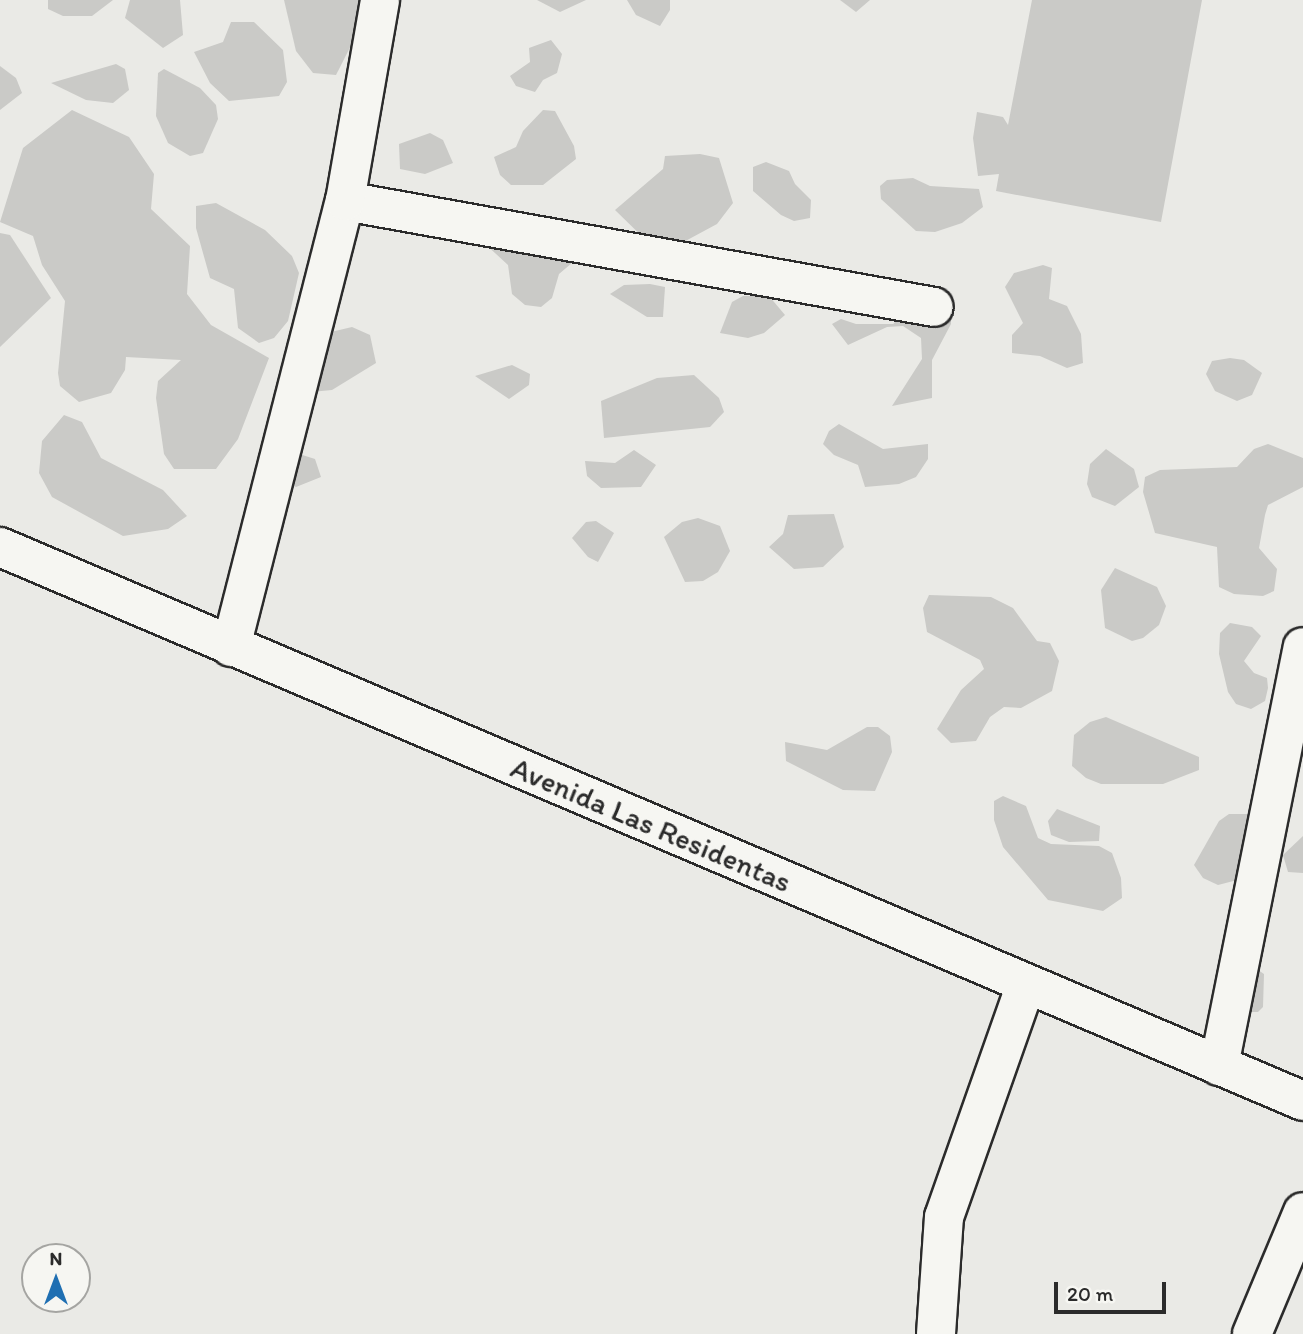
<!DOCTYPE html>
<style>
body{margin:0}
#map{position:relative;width:1303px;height:1334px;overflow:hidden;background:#eaeae6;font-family:Itim,sans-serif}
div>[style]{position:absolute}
.green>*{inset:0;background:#cacac7}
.roads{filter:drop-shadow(2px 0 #2b2b2b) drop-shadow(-2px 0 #2b2b2b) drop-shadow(0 2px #2b2b2b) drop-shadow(0 -2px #2b2b2b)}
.minor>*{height:38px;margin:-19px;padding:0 19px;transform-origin:19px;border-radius:19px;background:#f6f6f2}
.major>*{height:38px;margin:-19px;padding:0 19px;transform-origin:19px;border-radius:19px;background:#f6f6f2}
span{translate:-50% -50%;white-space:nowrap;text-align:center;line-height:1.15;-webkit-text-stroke:6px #f6f6f2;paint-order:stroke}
.street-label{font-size:30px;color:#2b2b2b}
.north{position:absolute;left:21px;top:1243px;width:70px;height:70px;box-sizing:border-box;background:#f6f6f2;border:2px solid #a5a5a2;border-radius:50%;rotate:0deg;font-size:19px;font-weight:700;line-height:28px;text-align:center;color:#2b2b2b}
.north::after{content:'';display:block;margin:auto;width:24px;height:32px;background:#1f6fb2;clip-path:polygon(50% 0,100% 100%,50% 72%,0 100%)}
.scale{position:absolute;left:1054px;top:1282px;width:112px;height:32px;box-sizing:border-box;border:4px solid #2b2b2b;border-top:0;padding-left:9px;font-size:21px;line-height:24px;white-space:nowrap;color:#2b2b2b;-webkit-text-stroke:5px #f6f6f2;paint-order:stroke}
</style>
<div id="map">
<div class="green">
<i style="clip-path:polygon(48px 0,113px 0,92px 16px,63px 16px,48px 9px)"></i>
<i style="clip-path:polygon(130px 0,180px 0,183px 35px,163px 48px,125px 18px)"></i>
<i style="clip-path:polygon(284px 0,365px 0,367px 14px,336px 75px,313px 73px,296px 51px)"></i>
<i style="clip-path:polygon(537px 0,586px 0,560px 12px)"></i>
<i style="clip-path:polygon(627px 0,670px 0,670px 10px,660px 26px,636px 15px)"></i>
<i style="clip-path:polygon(840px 0,870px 0,856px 12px)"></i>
<i style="clip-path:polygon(1032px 0,1202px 0,1161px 222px,996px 191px,999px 174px,978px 176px,973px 138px,977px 112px,1003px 117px,1008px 125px)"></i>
<i style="clip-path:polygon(231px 22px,254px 22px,283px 50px,287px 82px,279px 96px,229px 101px,210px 83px,194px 52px,223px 42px)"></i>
<i style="clip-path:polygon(551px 40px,562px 54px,557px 73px,543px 80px,535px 92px,516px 86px,510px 76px,530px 62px,529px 48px)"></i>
<i style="clip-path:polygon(116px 64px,125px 69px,129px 90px,113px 103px,86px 100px,51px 83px)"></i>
<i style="clip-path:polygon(0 66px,16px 78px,22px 93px,0 110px)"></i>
<i style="clip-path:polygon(164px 69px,200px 88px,216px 105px,218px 119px,203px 153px,190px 156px,168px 143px,156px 116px,158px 73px)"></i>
<i style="clip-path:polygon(72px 110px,129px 137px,154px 174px,151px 209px,190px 246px,187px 294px,211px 325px,269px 358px,238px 439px,216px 469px,174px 469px,164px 454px,156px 398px,158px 381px,181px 360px,126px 357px,125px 370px,111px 393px,79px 402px,60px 386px,58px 373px,65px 301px,42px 265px,33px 236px,0 222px,23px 148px)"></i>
<i style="clip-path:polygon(543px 110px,555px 111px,574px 146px,576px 159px,543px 185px,511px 185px,500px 175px,494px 157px,516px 147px,523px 131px)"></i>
<i style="clip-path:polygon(430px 133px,443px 140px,453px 163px,425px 174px,400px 169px,399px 144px)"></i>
<i style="clip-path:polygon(700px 154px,719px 158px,733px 203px,717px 224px,678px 245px,655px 249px,615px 210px,663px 169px,665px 156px)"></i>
<i style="clip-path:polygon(766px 162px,789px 171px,795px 184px,811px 200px,810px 218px,794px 221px,781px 215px,753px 191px,753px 167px)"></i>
<i style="clip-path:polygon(913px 178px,930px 186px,979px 189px,983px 207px,962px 223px,935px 232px,916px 231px,881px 199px,880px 186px,887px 180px)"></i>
<i style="clip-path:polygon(216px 203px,265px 230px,292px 256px,299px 273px,288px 321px,274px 338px,259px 343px,238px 328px,234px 289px,210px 278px,196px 228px,196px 206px)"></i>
<i style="clip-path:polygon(470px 230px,579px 257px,559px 274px,552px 298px,541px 307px,525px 305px,512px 294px,508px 265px)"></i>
<i style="clip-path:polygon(0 233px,10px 235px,51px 298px,0 347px)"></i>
<i style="clip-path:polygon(1043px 265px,1052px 268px,1049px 299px,1067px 306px,1081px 334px,1083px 363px,1067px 368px,1040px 356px,1012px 353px,1012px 335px,1023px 323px,1005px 287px,1014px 273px)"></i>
<i style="clip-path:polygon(650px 284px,665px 287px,663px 317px,647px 317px,610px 294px,624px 285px)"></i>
<i style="clip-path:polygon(743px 296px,769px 296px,785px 315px,764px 333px,748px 338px,720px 333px,732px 302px)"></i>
<i style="clip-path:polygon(951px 314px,951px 324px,932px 360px,932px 398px,892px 406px,922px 359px,921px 338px,903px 326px,887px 327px,848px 345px,832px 324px,841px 319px,856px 324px,893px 324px,901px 317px)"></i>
<i style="clip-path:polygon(352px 327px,370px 335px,376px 363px,332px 390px,311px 392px,310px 337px)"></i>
<i style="clip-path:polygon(1230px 358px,1244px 360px,1262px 373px,1252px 395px,1237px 401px,1215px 391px,1206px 374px,1212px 361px)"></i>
<i style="clip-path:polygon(512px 365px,530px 374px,529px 385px,509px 399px,475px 376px)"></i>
<i style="clip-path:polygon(694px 375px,719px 398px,724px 412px,710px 427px,604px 438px,601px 401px,657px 378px)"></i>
<i style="clip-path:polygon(64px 415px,82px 422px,101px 458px,163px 490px,187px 516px,168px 529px,123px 536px,52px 497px,39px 473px,42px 441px)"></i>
<i style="clip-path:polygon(839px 424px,883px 449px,928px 444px,928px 459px,916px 477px,899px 484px,865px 487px,858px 465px,834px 455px,823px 444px,829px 431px)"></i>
<i style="clip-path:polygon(1268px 444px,1303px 458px,1303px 487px,1268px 505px,1265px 515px,1259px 548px,1277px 569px,1274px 591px,1263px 596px,1234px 594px,1219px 587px,1217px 547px,1155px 533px,1143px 492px,1145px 477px,1160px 470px,1237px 467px,1254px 449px)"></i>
<i style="clip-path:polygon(1106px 449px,1134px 469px,1139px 487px,1115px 506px,1092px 497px,1087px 484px,1090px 464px)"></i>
<i style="clip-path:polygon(634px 450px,656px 465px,641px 487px,601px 488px,587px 476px,585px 461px,615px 463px)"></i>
<i style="clip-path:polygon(293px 452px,315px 459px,321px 477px,296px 487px,280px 480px)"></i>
<i style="clip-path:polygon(834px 514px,844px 547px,823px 567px,794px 569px,769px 547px,783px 534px,788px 515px)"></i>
<i style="clip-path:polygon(698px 518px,720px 526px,730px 551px,718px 572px,703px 581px,685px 582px,664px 537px,682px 522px)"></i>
<i style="clip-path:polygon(596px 521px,614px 533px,598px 562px,588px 557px,572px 538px,586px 522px)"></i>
<i style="clip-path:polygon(1115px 568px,1157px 587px,1166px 606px,1159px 625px,1143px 638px,1132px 641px,1105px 628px,1101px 590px)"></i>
<i style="clip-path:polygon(929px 595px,991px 597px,1013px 608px,1037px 641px,1050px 643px,1059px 661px,1052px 691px,1021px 708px,1004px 707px,990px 717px,976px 741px,951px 743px,937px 729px,961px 690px,984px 669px,980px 660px,927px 632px,923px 608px)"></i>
<i style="clip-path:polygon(1230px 623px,1252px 627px,1261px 636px,1244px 661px,1254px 673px,1267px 678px,1268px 688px,1265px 701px,1251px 709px,1236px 704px,1228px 692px,1219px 654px,1220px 633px)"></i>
<i style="clip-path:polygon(1106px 717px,1199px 757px,1199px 770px,1163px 784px,1101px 784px,1086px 778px,1072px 766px,1074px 735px,1090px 722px)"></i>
<i style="clip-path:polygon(867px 727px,878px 727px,890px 736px,892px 752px,875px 791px,843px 790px,786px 761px,785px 742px,827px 750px)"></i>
<i style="clip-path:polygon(1003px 796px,1026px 806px,1038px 838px,1051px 844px,1099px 846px,1112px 853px,1121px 878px,1122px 898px,1103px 911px,1048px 900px,1003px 847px,994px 820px,994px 801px)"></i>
<i style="clip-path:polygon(1057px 809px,1100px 826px,1099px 841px,1069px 842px,1051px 835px,1048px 821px)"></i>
<i style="clip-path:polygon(1229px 814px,1251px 814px,1245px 878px,1218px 885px,1203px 878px,1194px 865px,1219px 821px)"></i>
<i style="clip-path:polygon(1303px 836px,1303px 873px,1288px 872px,1283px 855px)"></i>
<i style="clip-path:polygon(1246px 962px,1264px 974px,1263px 1007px,1258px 1012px,1251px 1012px,1239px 997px)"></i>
</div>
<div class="roads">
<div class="minor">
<i style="left:345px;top:201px;width:598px;rotate:10.2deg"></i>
<i style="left:231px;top:647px;width:460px;rotate:-75.7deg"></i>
<i style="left:345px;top:201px;width:204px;rotate:-80.1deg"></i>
<i style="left:1219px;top:1066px;width:427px;rotate:-78.7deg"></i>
<i style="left:936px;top:1334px;width:117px;rotate:-86.1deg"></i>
<i style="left:944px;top:1217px;width:247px;rotate:-70.6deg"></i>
<i style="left:1252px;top:1334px;width:132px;rotate:-67.3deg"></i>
</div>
<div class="major">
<i style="left:0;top:547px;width:1416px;rotate:23.03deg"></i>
</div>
</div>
<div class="street-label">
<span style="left:651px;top:825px;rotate:23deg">Avenida Las Residentas</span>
</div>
<div class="north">N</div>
<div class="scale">20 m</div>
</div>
